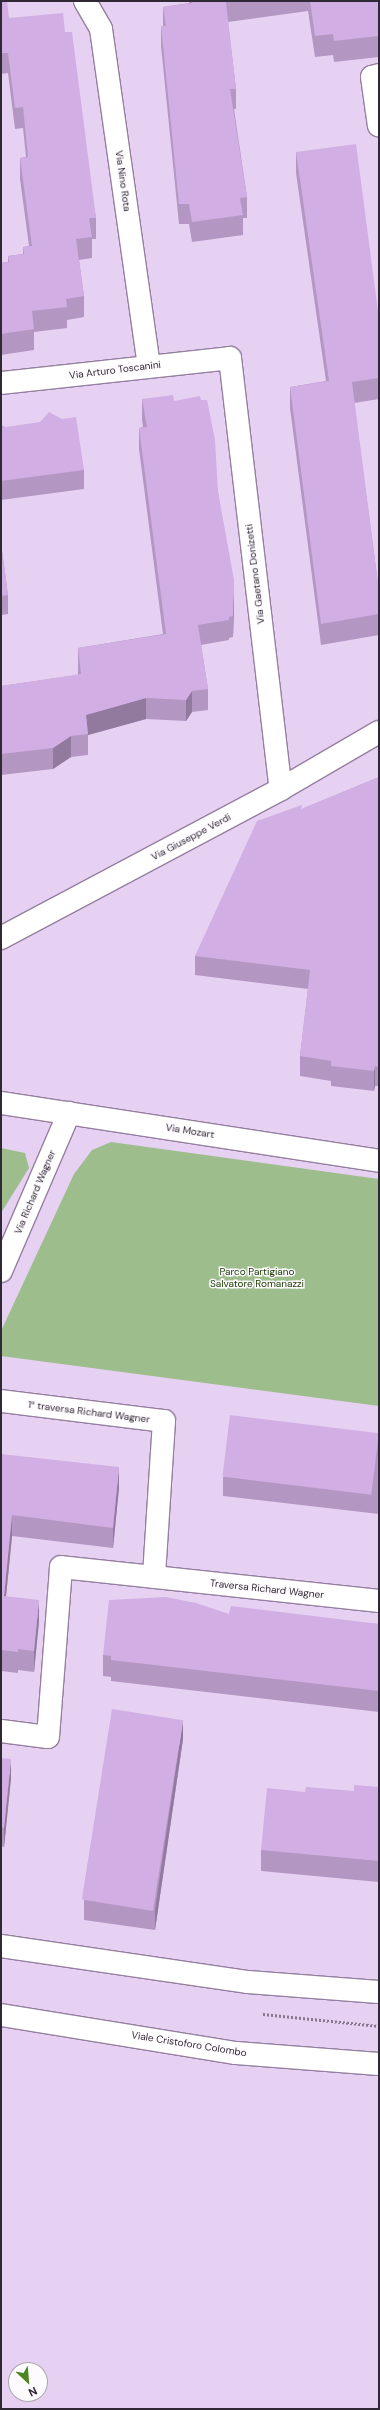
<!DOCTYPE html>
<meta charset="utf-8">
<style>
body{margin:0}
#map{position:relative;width:380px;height:2410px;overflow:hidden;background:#e7d1f3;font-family:"DM Sans",sans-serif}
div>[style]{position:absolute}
.green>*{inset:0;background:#9ebd8d}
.path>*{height:2.5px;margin-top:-1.25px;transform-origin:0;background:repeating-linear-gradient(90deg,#87778e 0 2px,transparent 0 4px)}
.roads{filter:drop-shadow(1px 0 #947f9e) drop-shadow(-1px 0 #947f9e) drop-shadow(0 1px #947f9e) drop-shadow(0 -1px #947f9e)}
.street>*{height:22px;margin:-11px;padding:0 11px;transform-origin:11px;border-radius:11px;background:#fff}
.secondary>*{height:22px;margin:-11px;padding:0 11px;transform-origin:11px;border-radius:11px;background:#fff}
.wall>*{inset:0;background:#b496c3}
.shaded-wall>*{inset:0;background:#927a9f}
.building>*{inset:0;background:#d1aee3;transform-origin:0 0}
span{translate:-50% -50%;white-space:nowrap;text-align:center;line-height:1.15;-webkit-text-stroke:3px #fdfbfe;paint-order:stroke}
.street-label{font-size:10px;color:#312835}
.park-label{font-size:10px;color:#183700}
.frame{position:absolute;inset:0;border:2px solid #312835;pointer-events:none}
.north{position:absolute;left:8px;top:2362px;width:40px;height:40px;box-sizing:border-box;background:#fdfbfe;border:1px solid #aba7ae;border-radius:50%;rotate:154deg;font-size:11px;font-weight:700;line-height:16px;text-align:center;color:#312835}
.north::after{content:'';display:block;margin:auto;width:14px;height:18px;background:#4d8520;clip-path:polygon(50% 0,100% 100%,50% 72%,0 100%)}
</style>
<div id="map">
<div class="green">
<i style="clip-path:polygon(111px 1142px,379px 1179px,379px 1406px,1px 1356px,1px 1331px,74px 1174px,92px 1150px)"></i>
<i style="clip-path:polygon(1px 1148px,25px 1153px,29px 1168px,1px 1213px)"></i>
</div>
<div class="path">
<i style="left:263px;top:2014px;width:117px;rotate:5.9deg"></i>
</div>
<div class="roads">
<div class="street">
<i style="left:85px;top:1px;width:32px;rotate:60deg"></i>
<i style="left:101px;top:29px;width:339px;rotate:81.9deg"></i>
<i style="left:379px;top:75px;width:7px;rotate:164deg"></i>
<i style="left:372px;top:77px;width:49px;rotate:81.9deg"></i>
<i style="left:1px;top:383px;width:230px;rotate:-6.2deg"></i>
<i style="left:230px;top:358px;width:434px;rotate:83.3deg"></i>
<i style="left:1px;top:938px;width:317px;rotate:-28deg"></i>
<i style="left:281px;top:789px;width:113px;rotate:-30.2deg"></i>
<i style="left:1px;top:1103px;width:382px;rotate:8.7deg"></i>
<i style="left:1px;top:1271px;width:172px;rotate:-66.7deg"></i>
<i style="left:1px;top:1401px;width:164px;rotate:7deg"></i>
<i style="left:164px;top:1421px;width:156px;rotate:93.7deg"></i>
<i style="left:1px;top:1731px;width:47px;rotate:7.3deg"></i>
<i style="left:48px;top:1737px;width:170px;rotate:-85.6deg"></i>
<i style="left:61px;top:1567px;width:320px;rotate:6.1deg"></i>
</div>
<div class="secondary">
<i style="left:1px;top:1946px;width:250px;rotate:8.3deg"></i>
<i style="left:248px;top:1982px;width:131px;rotate:4.4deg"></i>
<i style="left:1px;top:2015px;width:238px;rotate:9.2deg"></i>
<i style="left:236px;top:2053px;width:143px;rotate:4.4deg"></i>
</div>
</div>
<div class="wall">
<i style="clip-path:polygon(1px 1px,9px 18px,65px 32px,96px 218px,96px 239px,92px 239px,92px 258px,79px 260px,84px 296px,84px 317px,67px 320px,67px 328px,34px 332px,34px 350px,1px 355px,1px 263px,8px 262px,8px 256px,23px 254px,23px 247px,29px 246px,20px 179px,20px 158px,26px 157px,23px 128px,15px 129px,8px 73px,1px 74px)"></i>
<i style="clip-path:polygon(189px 1px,379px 1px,379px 57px,334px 62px,333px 55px,315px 57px,308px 11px,228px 22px,236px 89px,236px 109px,234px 109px,247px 197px,247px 218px,243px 218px,243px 235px,192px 242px,189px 224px,179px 224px,161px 46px,161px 26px,163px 26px,163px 7px,189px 3px)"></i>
<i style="clip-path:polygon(296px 152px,379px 319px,379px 399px,354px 403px,379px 591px,379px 635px,321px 645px,290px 408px,290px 387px,326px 381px,296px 173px)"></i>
<i style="clip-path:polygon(142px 399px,174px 401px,218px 492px,234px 601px,233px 637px,229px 638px,229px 640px,201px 645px,208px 689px,208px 710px,192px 712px,186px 721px,146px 719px,88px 735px,88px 755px,71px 757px,53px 769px,1px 775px,1px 686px,78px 675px,78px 648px,163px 634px,139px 449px,139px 428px,143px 427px,142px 420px)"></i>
<i style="clip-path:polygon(1px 425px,84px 470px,84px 489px,1px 500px)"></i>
<i style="clip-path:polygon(1px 543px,8px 595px,8px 614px,1px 615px)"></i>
<i style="clip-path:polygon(379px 777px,379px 1086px,375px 1086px,374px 1091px,331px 1086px,331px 1081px,300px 1076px,300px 1056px,308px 989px,195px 975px,195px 956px,302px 809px)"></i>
<i style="clip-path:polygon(379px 1433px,379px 1514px,223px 1496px,223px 1477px)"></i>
<i style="clip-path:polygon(1px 1454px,119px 1488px,113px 1548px,12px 1536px,6px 1596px,39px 1621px,34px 1672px,18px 1670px,18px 1673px,1px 1671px)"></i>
<i style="clip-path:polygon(229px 1614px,379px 1624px,379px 1712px,111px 1681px,111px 1677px,103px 1676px,103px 1655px)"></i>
<i style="clip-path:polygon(183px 1739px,155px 1930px,84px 1920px,84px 1900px)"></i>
<i style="clip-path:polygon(1px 1758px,11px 1778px,4px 1847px,1px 1846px)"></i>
<i style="clip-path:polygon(379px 1787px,379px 1882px,261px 1871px,261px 1850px,305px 1792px,354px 1791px)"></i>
</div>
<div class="shaded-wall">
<i style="clip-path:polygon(234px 580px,234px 601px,233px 637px,233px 616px)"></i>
<i style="clip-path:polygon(192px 691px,192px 712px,186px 721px,186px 700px)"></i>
<i style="clip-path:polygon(146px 698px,146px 719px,88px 735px,86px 715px)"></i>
<i style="clip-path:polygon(71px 736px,71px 757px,53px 769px,53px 748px)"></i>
<i style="clip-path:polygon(375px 1066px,375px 1086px,374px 1091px,374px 1071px)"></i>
<i style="clip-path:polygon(119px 1467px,119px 1488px,113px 1548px,113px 1528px)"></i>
<i style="clip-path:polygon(12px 1515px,12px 1536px,4px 1617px,4px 1596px)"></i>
<i style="clip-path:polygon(39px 1600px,39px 1621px,34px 1672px,34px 1651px)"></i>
<i style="clip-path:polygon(183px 1720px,183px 1739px,155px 1930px,155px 1910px)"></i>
<i style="clip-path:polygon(11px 1759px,11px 1778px,4px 1847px,4px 1828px)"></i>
</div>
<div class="building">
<i style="clip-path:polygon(1px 1px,7px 1px,9px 18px,63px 13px,65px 32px,72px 32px,96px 218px,89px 218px,92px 237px,76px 239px,84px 296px,66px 299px,67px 307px,32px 311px,34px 329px,1px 334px,1px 263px,9px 262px,8px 256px,24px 254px,23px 247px,32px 246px,20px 158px,28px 157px,23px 107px,15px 108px,8px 53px,1px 53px)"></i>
<i style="clip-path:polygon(192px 1px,232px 1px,226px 2px,236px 89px,230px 89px,247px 197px,240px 198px,243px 215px,192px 222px,189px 204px,179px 204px,161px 26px,166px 26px,163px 7px,192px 3px)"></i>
<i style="clip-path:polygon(310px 1px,379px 1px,379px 36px,334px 41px,333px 34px,315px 36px)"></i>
<i style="clip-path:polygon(356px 144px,379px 319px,379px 378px,352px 382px,379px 591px,379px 614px,321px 624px,290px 387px,329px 381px,296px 152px)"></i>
<i style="clip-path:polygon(173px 395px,174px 401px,200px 396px,201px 400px,207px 400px,215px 440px,218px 492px,234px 580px,233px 616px,229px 617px,229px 620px,198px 625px,208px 689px,192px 691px,186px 700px,146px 698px,86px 715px,88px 734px,71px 736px,53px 748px,1px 754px,1px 686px,81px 674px,78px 648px,166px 634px,139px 428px,147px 427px,142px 399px)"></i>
<i style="clip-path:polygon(49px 412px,62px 419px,76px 417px,84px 470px,1px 481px,1px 425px,6px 427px,40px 422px)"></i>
<i style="clip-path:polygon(1px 543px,8px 595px,1px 596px)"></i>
<i style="clip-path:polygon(379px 777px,379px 1067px,375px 1066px,374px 1071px,331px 1066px,331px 1061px,300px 1056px,310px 970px,195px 956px,257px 821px,302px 805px,301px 809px)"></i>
<i style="left:230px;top:1415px;width:150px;height:62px;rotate:7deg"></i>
<i style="clip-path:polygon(1px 1454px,119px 1467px,113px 1528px,12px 1515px,4px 1596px,39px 1600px,34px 1651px,18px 1649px,18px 1652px,1px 1650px)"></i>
<i style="clip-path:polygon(166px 1597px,196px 1603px,229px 1614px,231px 1606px,379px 1624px,379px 1691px,111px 1660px,111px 1656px,103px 1655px,109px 1600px)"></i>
<i style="left:112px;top:1709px;width:72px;height:193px;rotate:9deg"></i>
<i style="clip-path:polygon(1px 1758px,11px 1759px,4px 1828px,1px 1827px)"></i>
<i style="clip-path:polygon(354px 1785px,379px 1787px,379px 1861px,261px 1850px,267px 1788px,305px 1792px,306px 1787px,354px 1791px)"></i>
</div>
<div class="street-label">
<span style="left:123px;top:181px;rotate:82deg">Via Nino Rota</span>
<span style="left:115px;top:370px;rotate:-7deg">Via Arturo Toscanini</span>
<span style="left:255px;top:574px;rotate:-97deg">Via Gaetano Donizetti</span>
<span style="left:191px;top:837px;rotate:-28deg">Via Giuseppe Verdi</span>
<span style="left:190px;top:1131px;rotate:9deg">Via Mozart</span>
<span style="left:35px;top:1192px;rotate:-67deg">Via Richard Wagner</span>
<span style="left:89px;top:1412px;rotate:7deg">1° traversa Richard Wagner</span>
<span style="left:267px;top:1589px;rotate:6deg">Traversa Richard Wagner</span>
<span style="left:189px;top:2044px;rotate:9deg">Viale Cristoforo Colombo</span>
</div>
<div class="park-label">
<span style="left:257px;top:1277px">Parco Partigiano<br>Salvatore Romanazzi</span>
</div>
<div class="frame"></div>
<div class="north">N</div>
</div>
